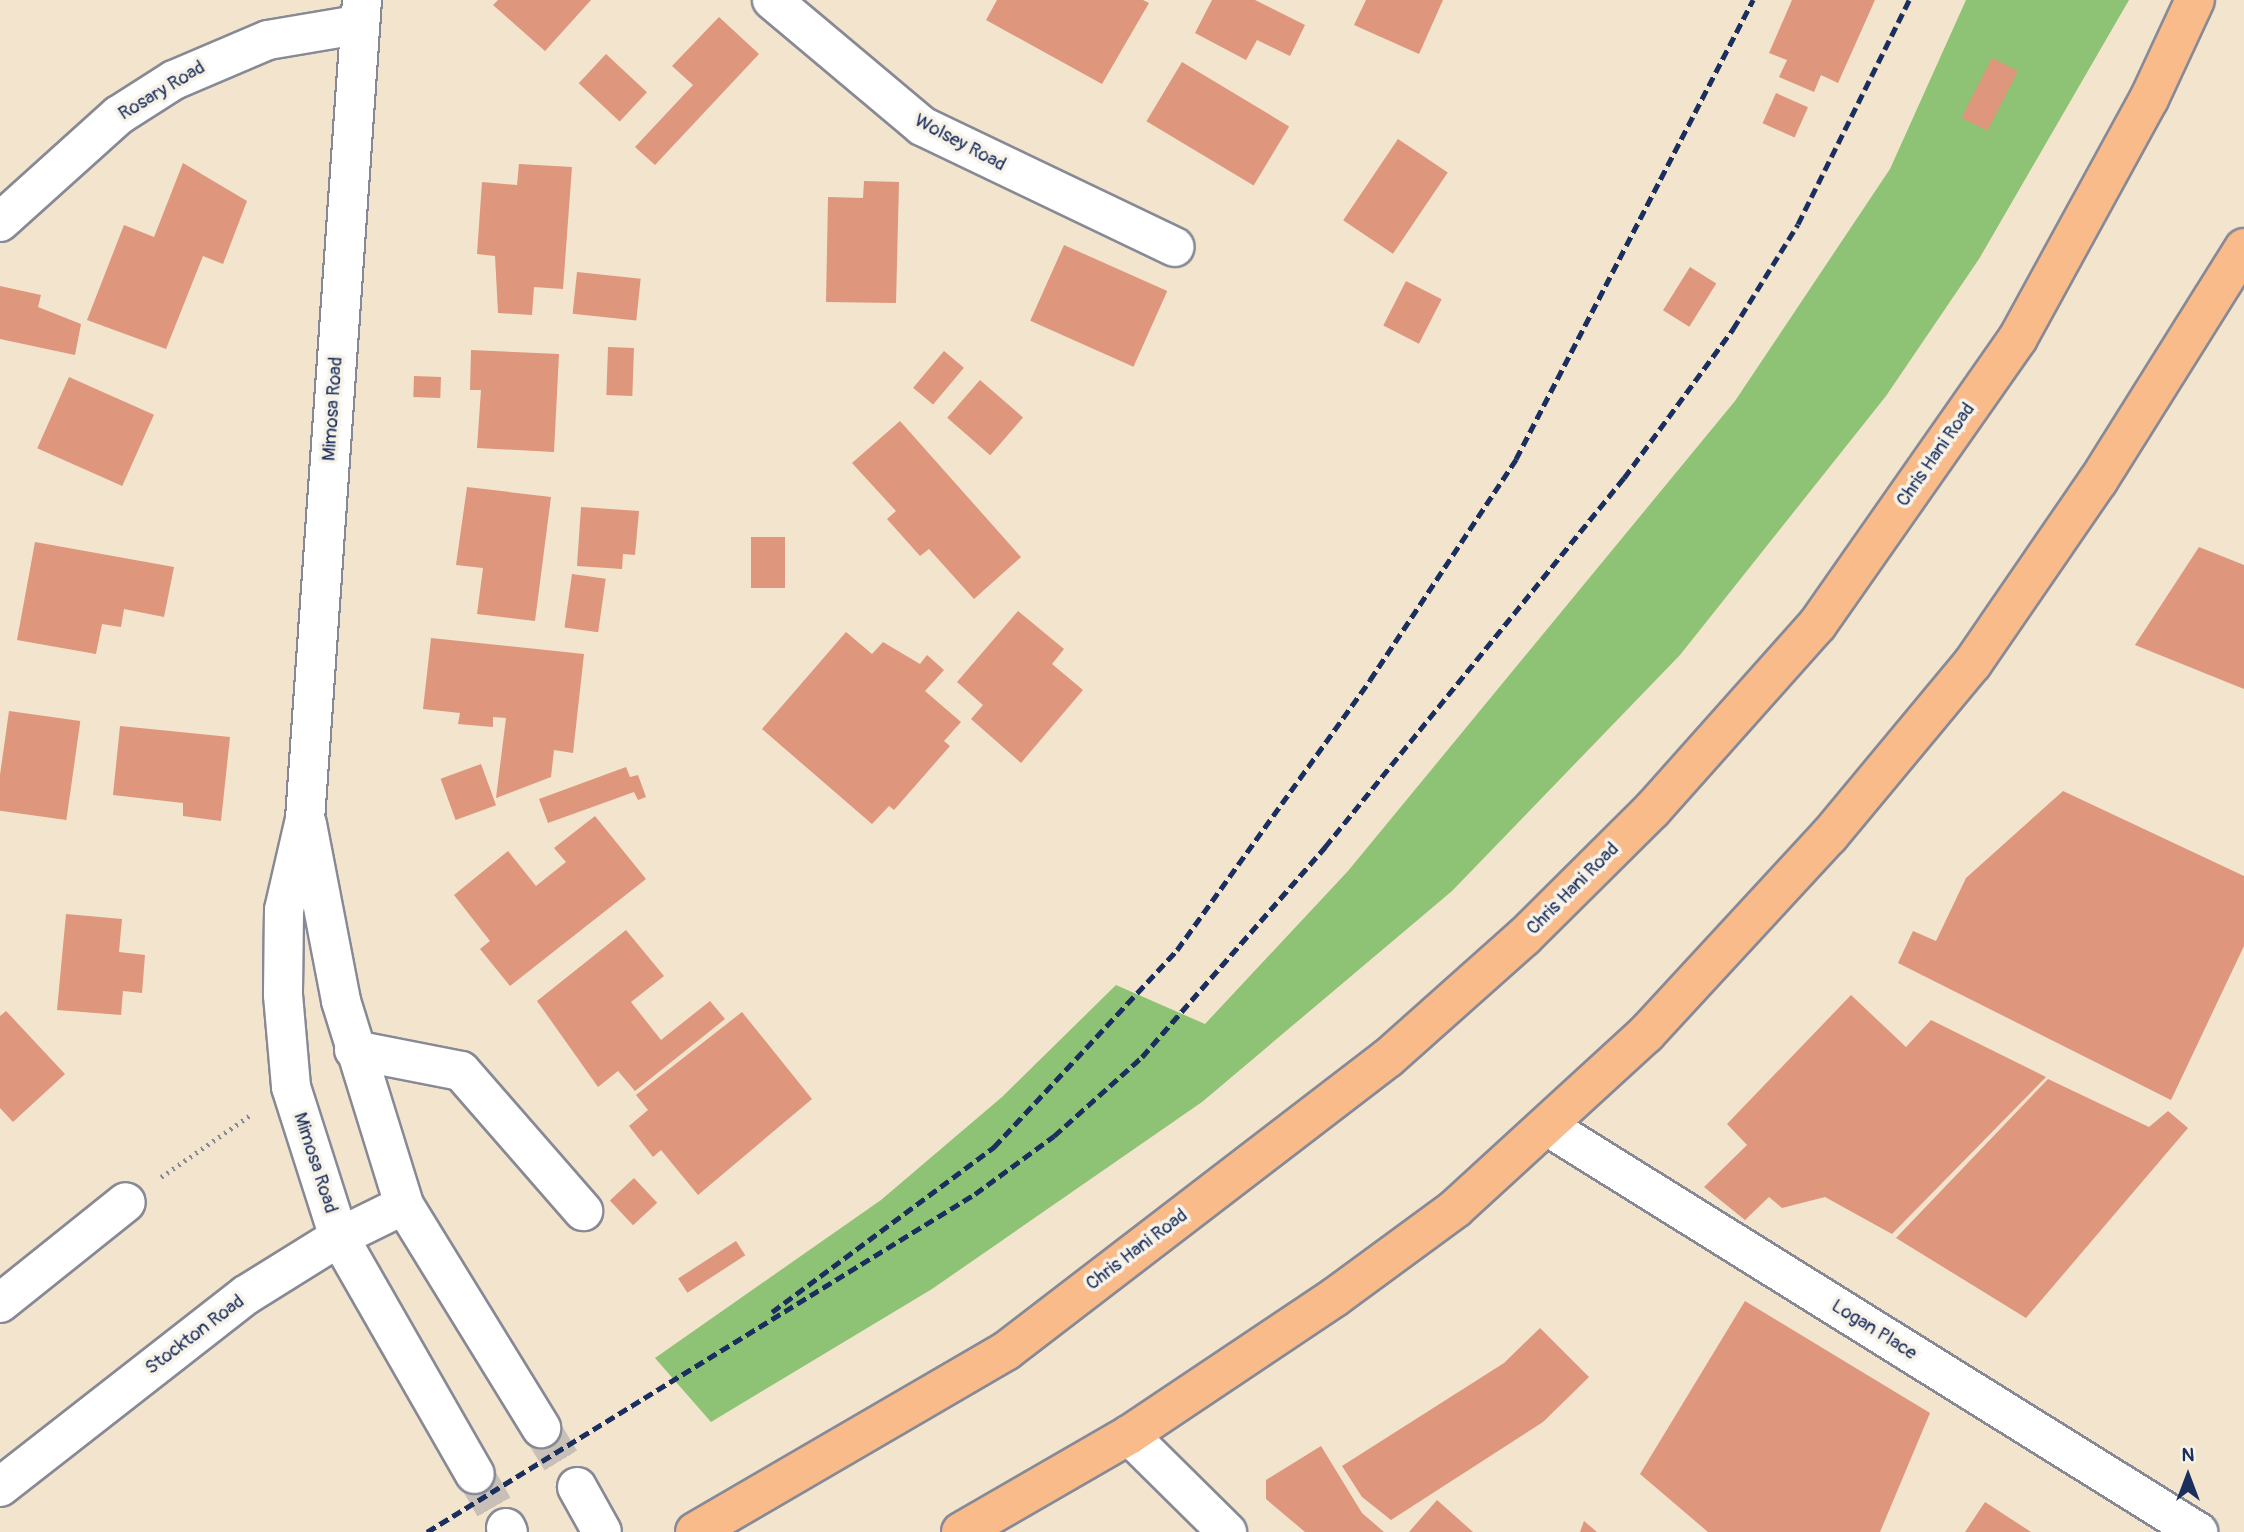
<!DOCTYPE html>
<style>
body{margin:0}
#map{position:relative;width:2244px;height:1532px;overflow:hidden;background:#f3e4cd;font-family:Pangolin,sans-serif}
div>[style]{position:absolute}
.green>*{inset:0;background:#8ec274}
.building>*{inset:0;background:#de967d;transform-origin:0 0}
.minor-tunnel>*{height:38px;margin-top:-19px;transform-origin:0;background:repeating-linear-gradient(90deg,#c8c0b7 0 38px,transparent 0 57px)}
.path>*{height:4.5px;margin-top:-2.25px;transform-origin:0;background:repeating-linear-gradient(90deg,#878a96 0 2px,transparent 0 7px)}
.roads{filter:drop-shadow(2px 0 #878a96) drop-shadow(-2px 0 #878a96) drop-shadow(0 2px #878a96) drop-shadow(0 -2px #878a96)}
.minor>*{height:38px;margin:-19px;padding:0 19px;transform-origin:19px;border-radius:19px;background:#fff}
.major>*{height:38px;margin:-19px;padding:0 19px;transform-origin:19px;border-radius:19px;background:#fabb8b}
.rail>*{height:5px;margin-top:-2.5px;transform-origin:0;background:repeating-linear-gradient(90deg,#1b2f5e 0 10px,transparent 0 15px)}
span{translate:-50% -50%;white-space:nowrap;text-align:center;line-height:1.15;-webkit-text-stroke:7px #f7f3e8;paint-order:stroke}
.street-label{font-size:19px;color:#1b2f5e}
.north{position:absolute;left:2153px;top:1441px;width:70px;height:70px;-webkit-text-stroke:5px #f7f3e8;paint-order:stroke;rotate:0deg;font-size:19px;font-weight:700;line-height:28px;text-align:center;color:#1b2f5e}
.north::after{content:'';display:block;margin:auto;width:24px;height:32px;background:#1b2f5e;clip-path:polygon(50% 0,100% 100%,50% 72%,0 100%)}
</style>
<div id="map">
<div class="green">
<i style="clip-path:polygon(1966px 0,2129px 0,1979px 259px,1886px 396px,1680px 655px,1452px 891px,1202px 1102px,932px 1289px,711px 1422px,655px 1358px,881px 1200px,1002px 1097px,1116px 985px,1205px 1024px,1348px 871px,1735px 401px,1890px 169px)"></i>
</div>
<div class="building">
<i style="clip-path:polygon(498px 0,591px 0,545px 51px,493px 5px)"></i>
<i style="clip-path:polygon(997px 0,1143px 0,1149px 3px,1102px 84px,986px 20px)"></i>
<i style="clip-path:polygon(1212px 0,1255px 0,1305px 25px,1290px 56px,1257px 40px,1246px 60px,1195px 33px)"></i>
<i style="clip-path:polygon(1366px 0,1443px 0,1419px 54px,1354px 25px)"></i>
<i style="clip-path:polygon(1792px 0,1875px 0,1838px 83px,1821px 75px,1814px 92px,1779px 77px,1787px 60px,1769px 53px)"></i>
<i style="clip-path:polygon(719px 17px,759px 54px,655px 165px,635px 147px,693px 85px,672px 66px)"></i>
<i style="left:606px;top:54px;width:56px;height:40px;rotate:43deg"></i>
<i style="left:1992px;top:58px;width:29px;height:67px;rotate:27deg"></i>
<i style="left:1182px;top:62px;width:125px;height:69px;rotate:31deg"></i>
<i style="left:1776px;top:93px;width:35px;height:33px;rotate:24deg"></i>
<i style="left:1398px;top:139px;width:60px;height:98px;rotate:34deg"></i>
<i style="clip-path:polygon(183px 163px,247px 201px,223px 264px,203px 256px,166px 349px,87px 320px,124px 225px,154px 237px)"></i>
<i style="clip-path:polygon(519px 164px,572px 167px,563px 289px,534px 287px,532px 315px,498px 313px,495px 256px,477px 254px,482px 182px,517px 185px)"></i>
<i style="clip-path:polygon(864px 181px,899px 182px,896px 303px,826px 302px,828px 197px,863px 198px)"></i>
<i style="left:1064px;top:245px;width:113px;height:83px;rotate:24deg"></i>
<i style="left:1690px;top:267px;width:31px;height:51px;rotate:32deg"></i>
<i style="left:577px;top:272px;width:64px;height:42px;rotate:6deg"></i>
<i style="left:1406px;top:281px;width:40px;height:50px;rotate:27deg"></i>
<i style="clip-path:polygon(0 286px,41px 295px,38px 307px,81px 324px,75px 355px,0 339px)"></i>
<i style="left:608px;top:347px;width:26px;height:48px;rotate:2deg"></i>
<i style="clip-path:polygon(471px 350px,559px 354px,554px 452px,477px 448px,481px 390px,470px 390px)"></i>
<i style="left:944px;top:351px;width:26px;height:48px;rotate:40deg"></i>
<i style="left:414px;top:376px;width:27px;height:21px;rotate:2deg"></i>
<i style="left:69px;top:377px;width:93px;height:78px;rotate:24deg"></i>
<i style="left:980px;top:380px;width:57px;height:50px;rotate:41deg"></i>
<i style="clip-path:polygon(900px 421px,1021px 557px,974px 599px,929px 549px,920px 556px,887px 519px,896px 511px,852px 463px)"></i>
<i style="clip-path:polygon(467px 487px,551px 497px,535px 621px,477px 614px,483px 568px,456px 565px)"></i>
<i style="clip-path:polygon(581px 507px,639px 511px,635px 555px,623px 554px,622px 569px,577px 566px)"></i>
<i style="left:751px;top:537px;width:34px;height:51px"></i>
<i style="clip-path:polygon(35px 542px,174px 567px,164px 617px,124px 609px,121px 627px,102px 624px,96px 654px,17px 640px)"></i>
<i style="clip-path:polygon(2199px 547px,2244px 565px,2244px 689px,2135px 645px)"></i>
<i style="left:572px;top:574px;width:34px;height:54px;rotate:8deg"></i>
<i style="clip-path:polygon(1018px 611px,1064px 649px,1052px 664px,1083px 690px,1021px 763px,971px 719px,983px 705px,957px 682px)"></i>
<i style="clip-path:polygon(846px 632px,872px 654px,883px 642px,920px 664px,927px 655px,944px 670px,925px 691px,961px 722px,944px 741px,950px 746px,894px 810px,889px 806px,872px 824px,762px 729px)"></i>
<i style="clip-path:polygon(431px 638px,584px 654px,573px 753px,554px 750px,551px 777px,496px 798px,506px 718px,493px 717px,493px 727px,458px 724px,460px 713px,423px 709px)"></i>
<i style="left:9px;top:711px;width:72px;height:100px;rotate:8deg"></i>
<i style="clip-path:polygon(120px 726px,230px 737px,221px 821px,183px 816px,183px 803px,113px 795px)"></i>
<i style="left:481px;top:764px;width:44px;height:43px;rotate:70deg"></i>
<i style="clip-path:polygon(626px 767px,630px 777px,638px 775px,646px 797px,638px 800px,634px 792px,548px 823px,539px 799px)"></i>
<i style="clip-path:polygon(2063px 791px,2244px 876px,2244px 946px,2171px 1100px,1898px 963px,1913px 931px,1936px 941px,1966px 878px)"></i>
<i style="clip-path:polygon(595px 816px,646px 879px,510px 986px,480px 949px,490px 941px,454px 895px,508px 851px,536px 886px,566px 862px,554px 848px)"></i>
<i style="clip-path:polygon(66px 914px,122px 919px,119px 952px,145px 955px,142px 993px,123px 991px,121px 1015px,57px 1010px)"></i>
<i style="clip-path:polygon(626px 930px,664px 976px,631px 1002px,661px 1040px,710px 1001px,725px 1019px,635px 1091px,618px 1071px,598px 1087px,537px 1001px)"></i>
<i style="clip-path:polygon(1851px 995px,1906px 1047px,1931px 1020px,2046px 1077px,1892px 1234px,1825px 1197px,1782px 1208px,1769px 1197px,1745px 1220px,1704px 1187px,1747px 1145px,1727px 1124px)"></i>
<i style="clip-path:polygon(6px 1011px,65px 1074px,13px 1122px,0 1108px,0 1016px)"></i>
<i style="clip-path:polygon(742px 1012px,812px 1099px,698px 1195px,661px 1150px,653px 1157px,629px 1126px,648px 1110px,636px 1095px)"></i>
<i style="clip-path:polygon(2048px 1079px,2149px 1127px,2168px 1111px,2188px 1128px,2026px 1318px,1896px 1238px)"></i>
<i style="left:634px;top:1178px;width:34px;height:33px;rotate:47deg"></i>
<i style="left:736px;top:1241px;width:17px;height:69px;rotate:57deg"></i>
<i style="clip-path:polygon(1745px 1301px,1930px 1413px,1880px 1532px,1708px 1532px,1640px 1474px)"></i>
<i style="clip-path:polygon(1540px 1328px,1589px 1377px,1543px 1422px,1391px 1520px,1362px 1497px,1342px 1466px,1504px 1363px)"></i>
<i style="clip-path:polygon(1321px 1446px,1362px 1513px,1384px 1532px,1305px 1532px,1266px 1499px,1266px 1480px)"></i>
<i style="clip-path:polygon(1437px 1500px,1473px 1532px,1409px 1532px)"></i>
<i style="clip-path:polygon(1985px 1502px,2031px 1532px,1965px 1532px)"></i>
<i style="clip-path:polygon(1584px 1521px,1597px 1532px,1580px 1532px)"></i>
</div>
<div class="minor-tunnel">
<i style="left:541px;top:1428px;width:69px;rotate:58.6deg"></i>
<i style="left:475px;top:1474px;width:62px;rotate:60.1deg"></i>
</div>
<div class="path">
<i style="left:161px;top:1177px;width:111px;rotate:-34.7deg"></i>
</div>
<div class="roads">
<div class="minor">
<i style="left:362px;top:0;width:821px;rotate:93.98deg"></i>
<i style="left:305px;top:819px;width:93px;rotate:103deg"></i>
<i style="left:284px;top:910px;width:85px;rotate:90.7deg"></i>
<i style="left:283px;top:995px;width:92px;rotate:85deg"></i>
<i style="left:291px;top:1087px;width:157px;rotate:72.3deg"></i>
<i style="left:339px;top:1237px;width:273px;rotate:60.2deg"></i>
<i style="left:772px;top:0;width:196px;rotate:40deg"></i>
<i style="left:922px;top:126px;width:280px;rotate:25.6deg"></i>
<i style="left:0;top:222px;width:160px;rotate:-42deg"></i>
<i style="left:119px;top:115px;width:65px;rotate:-32.5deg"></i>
<i style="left:174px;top:80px;width:102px;rotate:-23.1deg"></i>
<i style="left:268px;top:40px;width:90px;rotate:-9.6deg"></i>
<i style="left:307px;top:824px;width:180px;rotate:79.1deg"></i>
<i style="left:341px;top:1001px;width:214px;rotate:72.8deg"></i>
<i style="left:404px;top:1205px;width:262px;rotate:58.4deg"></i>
<i style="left:354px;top:1050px;width:109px;rotate:11.1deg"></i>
<i style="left:461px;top:1071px;width:186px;rotate:48.9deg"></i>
<i style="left:1550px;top:1128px;width:764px;rotate:31.94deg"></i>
<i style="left:0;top:1303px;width:161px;rotate:-38.7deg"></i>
<i style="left:1129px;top:1435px;width:138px;rotate:44.7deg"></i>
<i style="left:0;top:1487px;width:312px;rotate:-38deg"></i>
<i style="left:246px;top:1295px;width:110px;rotate:-31.9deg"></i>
<i style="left:339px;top:1237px;width:72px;rotate:-26.2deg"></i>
<i style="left:577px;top:1487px;width:51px;rotate:60.9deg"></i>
<i style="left:506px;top:1528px;width:4px;rotate:63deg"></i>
</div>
<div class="major">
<i style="left:695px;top:1532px;width:360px;rotate:-30.2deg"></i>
<i style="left:1006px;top:1351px;width:481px;rotate:-37.5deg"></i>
<i style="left:1388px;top:1058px;width:182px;rotate:-41.7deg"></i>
<i style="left:1524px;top:937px;width:180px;rotate:-44.8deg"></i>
<i style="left:1652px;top:810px;width:248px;rotate:-48.3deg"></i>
<i style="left:1817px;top:625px;width:350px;rotate:-55deg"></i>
<i style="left:2018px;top:338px;width:273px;rotate:-61.3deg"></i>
<i style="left:2149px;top:99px;width:109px;rotate:-65.1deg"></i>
<i style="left:961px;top:1532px;width:194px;rotate:-30deg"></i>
<i style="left:1129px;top:1435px;width:248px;rotate:-33.8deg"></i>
<i style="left:1335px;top:1297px;width:150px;rotate:-36.3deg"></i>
<i style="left:1456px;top:1208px;width:258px;rotate:-42.5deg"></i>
<i style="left:1646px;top:1034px;width:270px;rotate:-47.3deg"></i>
<i style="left:1829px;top:836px;width:224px;rotate:-50.3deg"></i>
<i style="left:1972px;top:664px;width:222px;rotate:-55.5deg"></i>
<i style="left:2098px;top:481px;width:275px;rotate:-57.9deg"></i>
</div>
</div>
<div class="rail">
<i style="left:772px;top:1312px;width:277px;rotate:-36.6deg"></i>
<i style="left:994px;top:1147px;width:269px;rotate:-47.1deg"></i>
<i style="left:1177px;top:950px;width:332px;rotate:-54.4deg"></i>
<i style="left:1370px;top:680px;width:265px;rotate:-56.5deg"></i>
<i style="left:1516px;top:459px;width:517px;rotate:-62.69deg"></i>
<i style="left:427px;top:1532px;width:644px;rotate:-31.67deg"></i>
<i style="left:975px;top:1194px;width:98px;rotate:-36.3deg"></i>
<i style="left:1054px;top:1136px;width:118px;rotate:-41.9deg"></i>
<i style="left:1142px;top:1057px;width:279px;rotate:-48.9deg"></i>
<i style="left:1325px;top:847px;width:475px;rotate:-51deg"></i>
<i style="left:1624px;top:478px;width:185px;rotate:-53.8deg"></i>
<i style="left:1733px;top:329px;width:123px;rotate:-58.2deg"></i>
<i style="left:1798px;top:224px;width:250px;rotate:-63.6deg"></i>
</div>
<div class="street-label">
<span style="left:162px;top:91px;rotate:-31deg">Rosary Road</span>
<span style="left:960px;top:143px;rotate:28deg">Wolsey Road</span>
<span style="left:333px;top:409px;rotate:-86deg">Mimosa Road</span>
<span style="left:1936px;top:455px;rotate:-55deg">Chris Hani Road</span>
<span style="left:1573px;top:889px;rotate:-45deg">Chris Hani Road</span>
<span style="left:315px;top:1163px;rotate:72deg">Mimosa Road</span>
<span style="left:1137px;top:1250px;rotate:-37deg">Chris Hani Road</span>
<span style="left:1874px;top:1330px;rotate:32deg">Logan Place</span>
<span style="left:195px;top:1335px;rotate:-37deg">Stockton Road</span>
</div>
<div class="north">N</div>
</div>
